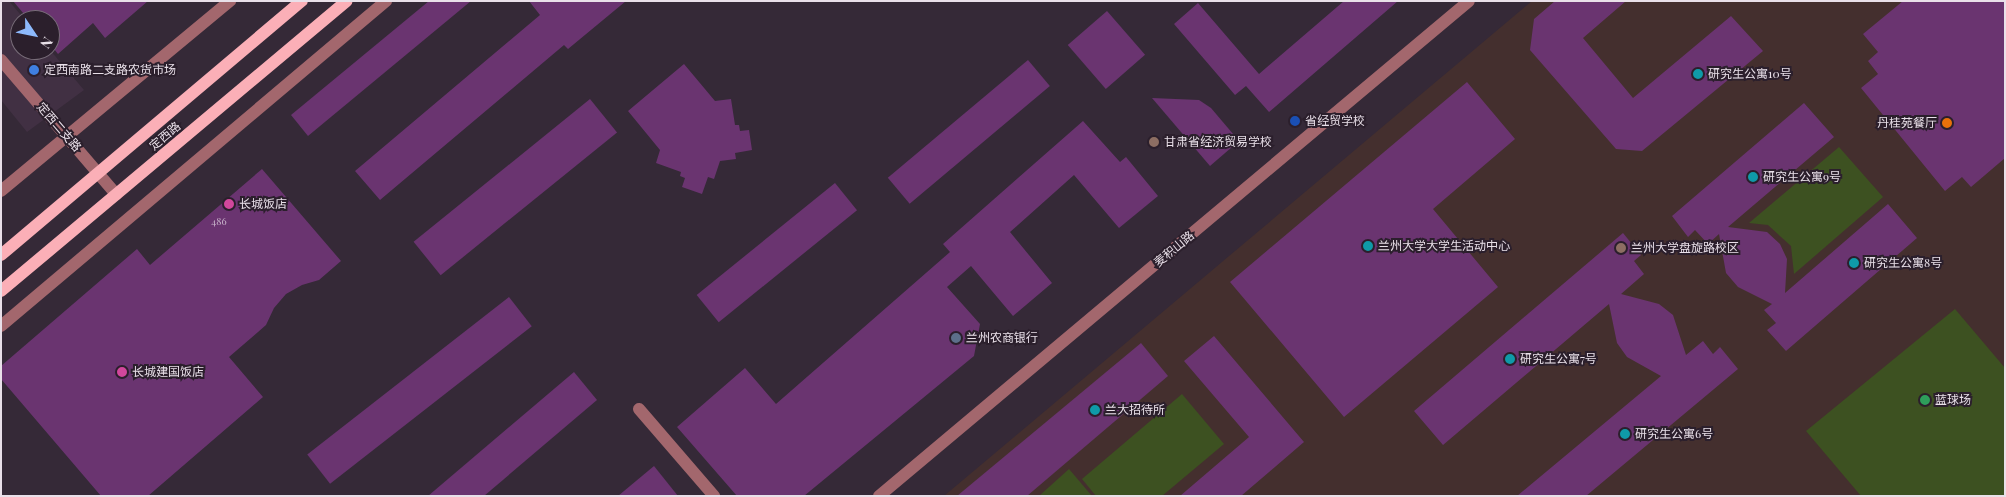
<!DOCTYPE html>
<meta charset="utf-8">
<style>
body{margin:0}
#map{position:relative;width:2006px;height:497px;overflow:hidden;background:#352937;font-family:"Playfair Display","Noto Sans SC",serif}
div>[style]{position:absolute}
.built>*{inset:0;background:#413043}
.education>*{inset:0;background:#442f2e}
.green>*{inset:0;background:#3d5121}
.building>*{inset:0;background:#6a3470;transform-origin:0 0}
.minor>*{height:12px;margin:-6px;padding:0 6px;transform-origin:6px;border-radius:6px;background:#a3676d}
.major>*{height:12px;margin:-6px;padding:0 6px;transform-origin:6px;border-radius:6px;background:#fbafb7}
.dots>*{width:14px;height:14px;translate:-50% -50%;box-sizing:border-box;border:2px solid #2b1f2c;border-radius:50%}
span{translate:-50% -50%;white-space:nowrap;text-align:center;line-height:1.15;-webkit-text-stroke:4px #2b1f2c;paint-order:stroke}
.number-label{font-size:10px;color:#c9b5cb}
.number-label span{-webkit-text-stroke-width:0}
.poi-label{font-size:12px;color:#e9e0e9}
.left{translate:0 -50%;text-align:left}
.right{translate:-100% -50%;text-align:right}
.street-label{font-size:12px;color:#e9e0e9}
.frame{position:absolute;inset:0;border:2px solid #e9e0e9;pointer-events:none}
.north{position:absolute;left:10px;top:10px;width:50px;height:50px;box-sizing:border-box;background:#2b1f2c;border:1px solid #776c78;border-radius:50%;rotate:124deg;font-size:14px;font-weight:700;line-height:20px;text-align:center;color:#e9e0e9}
.north::after{content:'';display:block;margin:auto;width:18px;height:22px;background:#8db9fc;clip-path:polygon(50% 0,100% 100%,50% 72%,0 100%)}
</style>
<div id="map">
<div class="built">
<i style="clip-path:polygon(1px 1px,9px 1px,25px 20px,20px 20px,20px 50px,50px 50px,84px 90px,27px 132px,1px 100px)"></i>
</div>
<div class="education">
<i style="clip-path:polygon(1532px 1px,2005px 1px,2005px 496px,944px 496px)"></i>
</div>
<div class="green">
<i style="clip-path:polygon(1839px 147px,1883px 197px,1794px 274px,1791px 246px,1768px 225px,1749px 223px)"></i>
<i style="clip-path:polygon(1955px 309px,2005px 368px,2005px 496px,1861px 496px,1806px 431px)"></i>
<i style="clip-path:polygon(1182px 394px,1224px 444px,1162px 496px,1096px 496px,1082px 479px)"></i>
<i style="clip-path:polygon(1069px 469px,1092px 496px,1039px 496px)"></i>
</div>
<div class="building">
<i style="clip-path:polygon(13px 1px,148px 1px,105px 38px,93px 23px,58px 54px,50px 44px,50px 20px,29px 20px)"></i>
<i style="clip-path:polygon(429px 1px,471px 1px,308px 136px,291px 115px)"></i>
<i style="clip-path:polygon(529px 1px,626px 1px,568px 49px,564px 45px,380px 200px,355px 171px,540px 15px)"></i>
<i style="clip-path:polygon(1344px 1px,1398px 1px,1269px 112px,1246px 86px,1235px 95px,1174px 24px,1198px 3px,1259px 74px)"></i>
<i style="clip-path:polygon(1555px 1px,1626px 1px,1583px 38px,1633px 98px,1731px 16px,1763px 51px,1642px 151px,1616px 149px,1530px 50px,1534px 19px)"></i>
<i style="clip-path:polygon(1903px 1px,2005px 1px,2005px 158px,1971px 187px,1962px 177px,1945px 191px,1861px 88px,1878px 74px,1868px 61px,1878px 52px,1863px 34px)"></i>
<i style="left:1107px;top:11px;width:58px;height:52px;rotate:49deg"></i>
<i style="left:1028px;top:60px;width:34px;height:183px;rotate:50deg"></i>
<i style="clip-path:polygon(684px 64px,715px 101px,731px 99px,735px 125px,739px 125px,740px 131px,749px 130px,752px 150px,735px 153px,736px 159px,720px 161px,714px 179px,708px 177px,702px 194px,682px 187px,685px 178px,680px 176px,681px 172px,656px 163px,660px 150px,628px 111px)"></i>
<i style="clip-path:polygon(1467px 82px,1515px 139px,1433px 209px,1498px 287px,1344px 417px,1230px 282px)"></i>
<i style="clip-path:polygon(1152px 98px,1199px 100px,1211px 108px,1239px 141px,1210px 166px)"></i>
<i style="left:590px;top:99px;width:43px;height:227px;rotate:51deg"></i>
<i style="clip-path:polygon(1804px 103px,1834px 137px,1728px 227px,1767px 232px,1780px 244px,1787px 259px,1785px 293px,1888px 204px,1917px 238px,1786px 351px,1767px 330px,1776px 323px,1764px 310px,1772px 304px,1738px 287px,1726px 273px,1719px 234px,1708px 244px,1695px 230px,1688px 237px,1672px 216px)"></i>
<i style="clip-path:polygon(1083px 121px,1120px 162px,1126px 157px,1158px 196px,1119px 228px,1074px 175px,1010px 232px,1052px 283px,1013px 316px,971px 266px,947px 287px,980px 324px,974px 356px,804px 496px,737px 496px,677px 427px,745px 368px,776px 404px,950px 252px,943px 244px)"></i>
<i style="clip-path:polygon(262px 169px,341px 261px,319px 280px,302px 285px,286px 294px,274px 308px,266px 325px,229px 357px,263px 397px,148px 496px,101px 496px,1px 379px,1px 366px,137px 249px,150px 265px)"></i>
<i style="left:835px;top:183px;width:35px;height:178px;rotate:51deg"></i>
<i style="clip-path:polygon(1623px 233px,1641px 255px,1634px 261px,1644px 274px,1621px 294px,1659px 304px,1673px 315px,1686px 355px,1703px 341px,1713px 354px,1720px 347px,1738px 369px,1586px 496px,1517px 496px,1661px 376px,1627px 357px,1617px 343px,1609px 304px,1443px 445px,1414px 411px)"></i>
<i style="left:509px;top:297px;width:37px;height:256px;rotate:52deg"></i>
<i style="clip-path:polygon(1214px 336px,1304px 442px,1241px 496px,1180px 496px,1249px 437px,1184px 361px)"></i>
<i style="clip-path:polygon(1141px 343px,1168px 376px,1027px 496px,957px 496px)"></i>
<i style="clip-path:polygon(574px 372px,597px 400px,484px 496px,428px 496px)"></i>
<i style="clip-path:polygon(654px 466px,678px 496px,618px 496px)"></i>
</div>
<div class="minor">
<i style="left:1px;top:60px;width:177px;rotate:49.4deg"></i>
<i style="left:1px;top:191px;width:298px;rotate:-39.7deg"></i>
<i style="left:1px;top:326px;width:504px;rotate:-40.17deg"></i>
<i style="left:639px;top:409px;width:115px;rotate:49.2deg"></i>
<i style="left:879px;top:496px;width:770px;rotate:-40deg"></i>
</div>
<div class="major">
<i style="left:1px;top:255px;width:394px;rotate:-40.2deg"></i>
<i style="left:1px;top:291px;width:451px;rotate:-40deg"></i>
</div>
<div class="dots">
<i style="left:34px;top:70px;background:#3f7fe0"></i>
<i style="left:1698px;top:74px;background:#0f9aa8"></i>
<i style="left:1295px;top:121px;background:#1a4fb4"></i>
<i style="left:1947px;top:123px;background:#e8710a"></i>
<i style="left:1154px;top:142px;background:#8d6e63"></i>
<i style="left:1753px;top:177px;background:#0f9aa8"></i>
<i style="left:229px;top:204px;background:#d1479c"></i>
<i style="left:1368px;top:246px;background:#0f9aa8"></i>
<i style="left:1621px;top:248px;background:#8d6e63"></i>
<i style="left:1854px;top:263px;background:#0f9aa8"></i>
<i style="left:956px;top:338px;background:#5c6f8a"></i>
<i style="left:1510px;top:359px;background:#0f9aa8"></i>
<i style="left:122px;top:372px;background:#d1479c"></i>
<i style="left:1925px;top:400px;background:#2e9e5b"></i>
<i style="left:1095px;top:410px;background:#0f9aa8"></i>
<i style="left:1625px;top:434px;background:#0f9aa8"></i>
</div>
<div class="number-label">
<span style="left:219px;top:222px">486</span>
</div>
<div class="poi-label">
<span class="left" style="left:44px;top:70px">定西南路二支路农货市场</span>
<span class="left" style="left:1708px;top:74px">研究生公寓10号</span>
<span class="left" style="left:1305px;top:121px">省经贸学校</span>
<span class="right" style="left:1937px;top:123px">丹桂苑餐厅</span>
<span class="left" style="left:1164px;top:142px">甘肃省经济贸易学校</span>
<span class="left" style="left:1763px;top:177px">研究生公寓9号</span>
<span class="left" style="left:239px;top:204px">长城饭店</span>
<span class="left" style="left:1378px;top:246px">兰州大学大学生活动中心</span>
<span class="left" style="left:1631px;top:248px">兰州大学盘旋路校区</span>
<span class="left" style="left:1864px;top:263px">研究生公寓8号</span>
<span class="left" style="left:966px;top:338px">兰州农商银行</span>
<span class="left" style="left:1520px;top:359px">研究生公寓7号</span>
<span class="left" style="left:132px;top:372px">长城建国饭店</span>
<span class="left" style="left:1935px;top:400px">蓝球场</span>
<span class="left" style="left:1105px;top:410px">兰大招待所</span>
<span class="left" style="left:1635px;top:434px">研究生公寓6号</span>
</div>
<div class="street-label">
<span style="left:59px;top:127px;rotate:49deg">定西二支路</span>
<span style="left:165px;top:136px;rotate:-40deg">定西路</span>
<span style="left:1174px;top:249px;rotate:-40deg">麦积山路</span>
</div>
<div class="frame"></div>
<div class="north">N</div>
</div>
